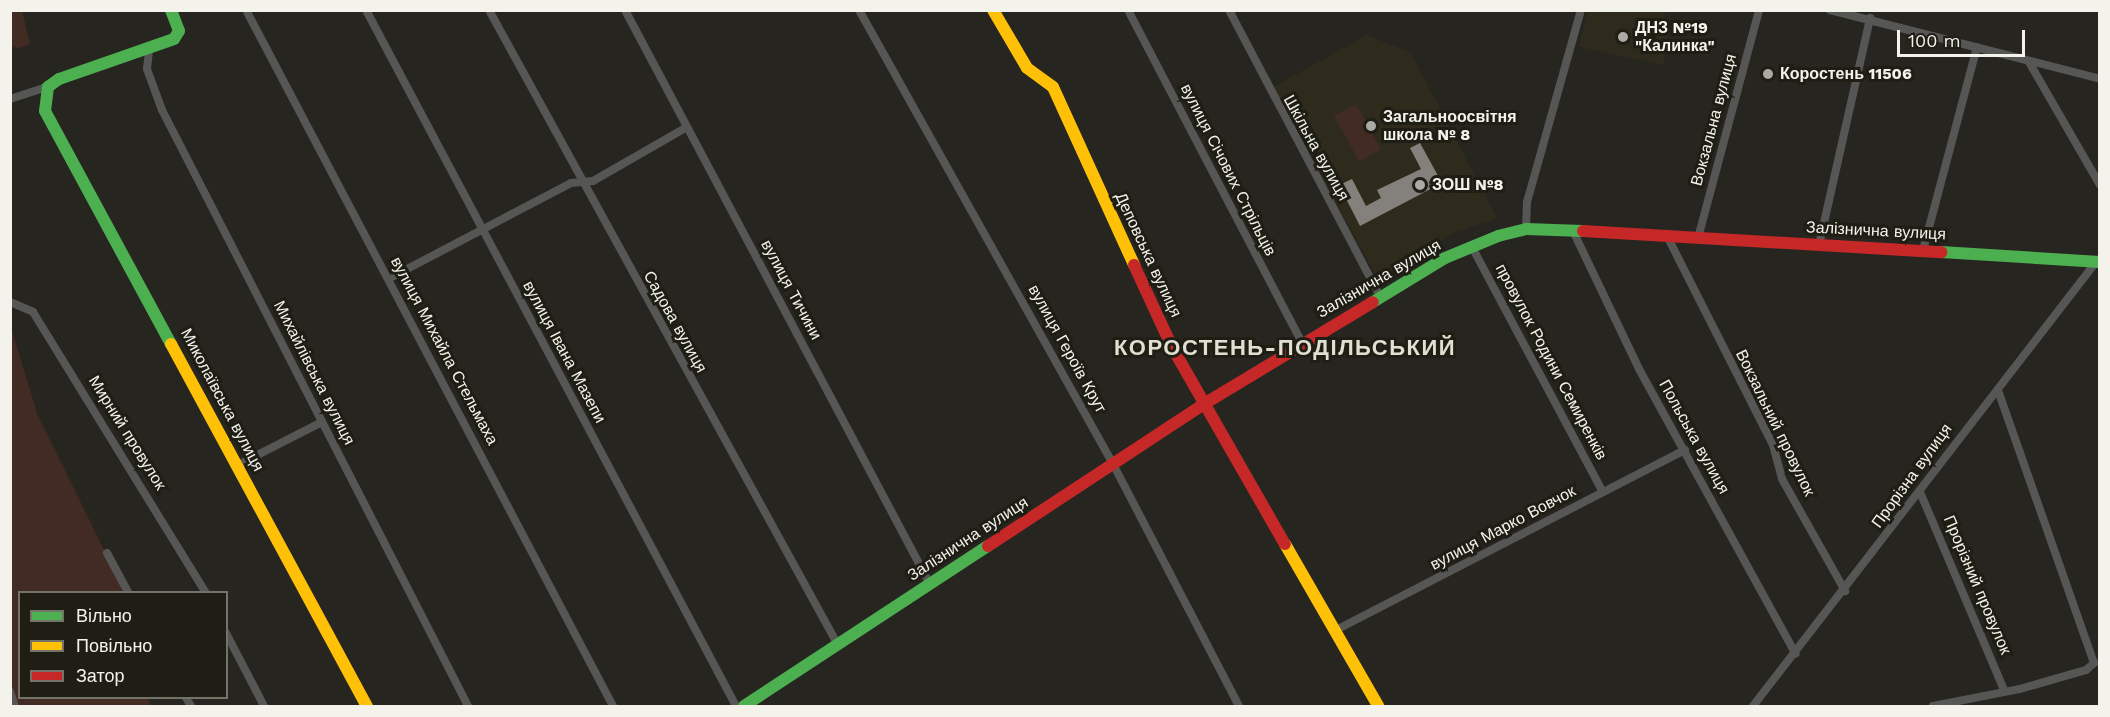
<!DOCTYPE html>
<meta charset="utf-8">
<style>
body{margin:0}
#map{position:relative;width:2110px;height:717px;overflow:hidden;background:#262520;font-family:"Work Sans",sans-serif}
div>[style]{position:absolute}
.built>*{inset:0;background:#2e2b1d}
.green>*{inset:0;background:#412b22;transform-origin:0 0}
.building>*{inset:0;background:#84817c}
.street>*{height:8px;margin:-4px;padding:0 4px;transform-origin:4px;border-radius:4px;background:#565655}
.fast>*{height:12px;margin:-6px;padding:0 6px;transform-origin:6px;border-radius:6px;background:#4caf50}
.slow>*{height:12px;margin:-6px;padding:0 6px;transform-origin:6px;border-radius:6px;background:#ffc107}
.jam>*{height:12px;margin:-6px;padding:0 6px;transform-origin:6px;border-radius:6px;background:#c62828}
.dots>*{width:16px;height:16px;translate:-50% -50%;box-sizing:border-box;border:3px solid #1f1e14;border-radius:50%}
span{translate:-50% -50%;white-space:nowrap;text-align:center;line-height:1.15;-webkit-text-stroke:6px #1f1e14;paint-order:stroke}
.poi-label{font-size:16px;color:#f3f2eb;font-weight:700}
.left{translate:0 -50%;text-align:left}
.street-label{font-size:16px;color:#f3f2eb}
.district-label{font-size:22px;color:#e1dfd2;font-weight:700;letter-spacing:1.5px}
.frame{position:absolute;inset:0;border:12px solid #f3f2eb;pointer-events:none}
.legend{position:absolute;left:18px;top:591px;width:210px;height:108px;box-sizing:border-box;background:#1f1e14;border:2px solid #74736a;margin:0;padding:8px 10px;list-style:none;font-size:18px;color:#f3f2eb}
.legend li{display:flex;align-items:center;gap:12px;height:30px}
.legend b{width:30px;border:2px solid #74736a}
.scale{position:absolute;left:1897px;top:30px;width:128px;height:27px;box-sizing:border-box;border:3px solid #f3f2eb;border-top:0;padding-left:8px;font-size:18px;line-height:21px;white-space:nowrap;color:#f3f2eb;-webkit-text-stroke:4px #1f1e14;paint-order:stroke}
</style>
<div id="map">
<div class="built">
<i style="clip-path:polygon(1588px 11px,1664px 11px,1668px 44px,1663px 65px,1579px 47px)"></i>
<i style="clip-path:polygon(1367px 35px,1411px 53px,1497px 218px,1453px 233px,1378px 279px,1272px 88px)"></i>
</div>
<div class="green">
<i style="clip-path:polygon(11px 10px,22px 11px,30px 44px,19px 48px,11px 47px)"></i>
<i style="left:1356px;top:104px;width:52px;height:25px;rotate:61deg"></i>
<i style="clip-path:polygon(10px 324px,38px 416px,125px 592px,20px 592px,20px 698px,148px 698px,151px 706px,11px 706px)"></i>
</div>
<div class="building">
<i style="clip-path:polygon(1420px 143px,1442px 183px,1360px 226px,1339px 185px,1352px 179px,1366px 206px,1381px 198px,1377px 190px,1421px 169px,1410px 148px)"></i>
</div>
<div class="street">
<i style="left:246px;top:10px;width:787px;rotate:62.2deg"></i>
<i style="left:366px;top:10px;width:788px;rotate:62deg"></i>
<i style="left:489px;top:10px;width:725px;rotate:61.21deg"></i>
<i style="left:625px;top:10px;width:650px;rotate:62.02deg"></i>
<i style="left:859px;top:10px;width:520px;rotate:60.77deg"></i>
<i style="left:1113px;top:464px;width:273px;rotate:62.5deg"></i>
<i style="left:1128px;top:10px;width:376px;rotate:62.4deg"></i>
<i style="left:1229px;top:10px;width:324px;rotate:62.2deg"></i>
<i style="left:1830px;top:10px;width:279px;rotate:14.3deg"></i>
<i style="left:149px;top:50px;width:19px;rotate:96deg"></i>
<i style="left:147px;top:69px;width:44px;rotate:69.9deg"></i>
<i style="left:162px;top:110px;width:670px;rotate:62.82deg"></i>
<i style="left:2029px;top:62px;width:142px;rotate:60deg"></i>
<i style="left:10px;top:99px;width:40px;rotate:-18deg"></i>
<i style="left:1526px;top:229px;width:27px;rotate:-88deg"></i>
<i style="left:1527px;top:202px;width:199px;rotate:-74.3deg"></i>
<i style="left:1573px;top:231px;width:153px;rotate:64.4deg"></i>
<i style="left:1639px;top:369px;width:325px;rotate:61.2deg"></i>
<i style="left:1666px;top:234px;width:237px;rotate:63.1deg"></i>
<i style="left:1773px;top:445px;width:35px;rotate:75deg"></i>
<i style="left:1782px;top:479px;width:129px;rotate:60.6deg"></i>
<i style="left:1698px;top:238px;width:236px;rotate:-75deg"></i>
<i style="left:1819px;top:245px;width:233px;rotate:-77.3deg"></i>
<i style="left:1472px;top:247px;width:278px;rotate:61.9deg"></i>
<i style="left:1923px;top:250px;width:210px;rotate:-75.1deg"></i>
<i style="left:390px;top:278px;width:204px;rotate:-27.7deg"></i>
<i style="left:571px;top:183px;width:22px;rotate:-5deg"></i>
<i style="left:593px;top:181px;width:108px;rotate:-29.9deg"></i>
<i style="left:10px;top:302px;width:25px;rotate:23deg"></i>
<i style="left:33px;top:312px;width:329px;rotate:58.4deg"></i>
<i style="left:238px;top:465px;width:94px;rotate:-27.1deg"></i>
<i style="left:1920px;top:492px;width:215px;rotate:67deg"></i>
<i style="left:107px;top:553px;width:44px;rotate:61.7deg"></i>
<i style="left:1334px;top:631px;width:395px;rotate:-27.3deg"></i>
<i style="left:226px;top:633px;width:82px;rotate:62.5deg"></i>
<i style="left:10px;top:691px;width:16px;rotate:72deg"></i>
<i style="left:186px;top:698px;width:9px;rotate:58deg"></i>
<i style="left:1753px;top:706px;width:561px;rotate:-52.31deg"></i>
<i style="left:1933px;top:706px;width:89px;rotate:-11.1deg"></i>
<i style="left:2020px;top:689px;width:69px;rotate:-16.1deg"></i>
<i style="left:2086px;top:670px;width:11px;rotate:-41deg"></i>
<i style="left:2094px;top:663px;width:289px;rotate:-109.4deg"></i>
</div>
<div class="fast">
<i style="left:171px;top:10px;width:22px;rotate:69deg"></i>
<i style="left:179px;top:31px;width:9px;rotate:122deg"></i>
<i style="left:174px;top:39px;width:122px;rotate:160.8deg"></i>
<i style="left:59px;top:79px;width:14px;rotate:144deg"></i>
<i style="left:48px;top:87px;width:24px;rotate:97deg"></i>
<i style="left:45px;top:111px;width:265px;rotate:61.6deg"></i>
<i style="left:1941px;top:252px;width:159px;rotate:3.6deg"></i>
<i style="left:1373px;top:302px;width:84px;rotate:-31.4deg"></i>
<i style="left:1445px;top:258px;width:57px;rotate:-22.5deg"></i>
<i style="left:1498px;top:236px;width:29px;rotate:-14deg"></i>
<i style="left:1526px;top:229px;width:57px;rotate:2deg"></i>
<i style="left:744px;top:706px;width:292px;rotate:-33.3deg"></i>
</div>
<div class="slow">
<i style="left:993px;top:10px;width:67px;rotate:59.6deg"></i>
<i style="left:1027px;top:68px;width:32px;rotate:36deg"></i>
<i style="left:1053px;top:87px;width:196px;rotate:65.5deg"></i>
<i style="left:171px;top:344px;width:412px;rotate:61.6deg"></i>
<i style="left:1285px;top:544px;width:187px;rotate:60.1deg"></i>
</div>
<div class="jam">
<i style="left:1583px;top:231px;width:359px;rotate:3.4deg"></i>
<i style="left:1134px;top:265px;width:90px;rotate:65.1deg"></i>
<i style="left:1172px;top:347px;width:227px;rotate:60.2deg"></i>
<i style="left:988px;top:546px;width:258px;rotate:-33.3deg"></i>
<i style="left:1204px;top:404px;width:197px;rotate:-31.1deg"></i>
</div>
<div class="dots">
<i style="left:1623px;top:37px;background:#abaaa4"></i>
<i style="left:1768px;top:74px;background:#abaaa4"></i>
<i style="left:1371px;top:126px;background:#abaaa4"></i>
<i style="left:1420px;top:185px;background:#abaaa4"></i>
</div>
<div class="poi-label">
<span class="left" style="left:1635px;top:37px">ДНЗ №19<br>"Калинка"</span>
<span class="left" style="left:1780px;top:74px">Коростень 11506</span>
<span class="left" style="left:1383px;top:126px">Загальноосвітня<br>школа № 8</span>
<span class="left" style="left:1432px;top:185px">ЗОШ №8</span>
</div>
<div class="street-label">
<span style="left:1714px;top:120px;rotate:-75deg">Вокзальна вулиця</span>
<span style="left:1316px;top:148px;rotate:61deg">Шкільна вулиця</span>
<span style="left:1228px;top:170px;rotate:63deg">вулиця Січових Стрільців</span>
<span style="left:1876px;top:231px;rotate:3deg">Залізнична вулиця</span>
<span style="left:1148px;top:255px;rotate:65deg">Деповська вулиця</span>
<span style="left:1379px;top:279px;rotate:-30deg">Залізнична вулиця</span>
<span style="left:791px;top:290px;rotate:62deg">вулиця Тичини</span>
<span style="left:675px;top:322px;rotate:61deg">Садова вулиця</span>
<span style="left:1067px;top:349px;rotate:61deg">вулиця Героїв Крут</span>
<span style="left:444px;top:351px;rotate:62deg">вулиця Михайла Стельмаха</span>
<span style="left:564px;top:352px;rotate:62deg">вулиця Івана Мазепи</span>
<span style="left:1551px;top:362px;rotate:62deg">провулок Родини Семиренків</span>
<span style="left:314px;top:373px;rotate:63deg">Михайлівська вулиця</span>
<span style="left:222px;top:400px;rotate:62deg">Миколаївська вулиця</span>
<span style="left:1775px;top:423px;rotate:64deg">Вокзальний провулок</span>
<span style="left:127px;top:433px;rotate:58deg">Мирний провулок</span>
<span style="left:1694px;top:437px;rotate:61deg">Польська вулиця</span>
<span style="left:1912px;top:476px;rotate:-54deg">Прорізна вулиця</span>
<span style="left:1503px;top:528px;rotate:-28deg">вулиця Марко Вовчок</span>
<span style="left:968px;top:539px;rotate:-33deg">Залізнична вулиця</span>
<span style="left:1977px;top:585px;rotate:67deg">Прорізний провулок</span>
</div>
<div class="district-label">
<span style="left:1285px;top:348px">КОРОСТЕНЬ-ПОДІЛЬСЬКИЙ</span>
</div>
<div class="frame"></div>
<ul class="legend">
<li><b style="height:8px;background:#4caf50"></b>Вільно</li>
<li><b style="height:8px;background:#ffc107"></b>Повільно</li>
<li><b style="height:8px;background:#c62828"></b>Затор</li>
</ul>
<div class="scale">100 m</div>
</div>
